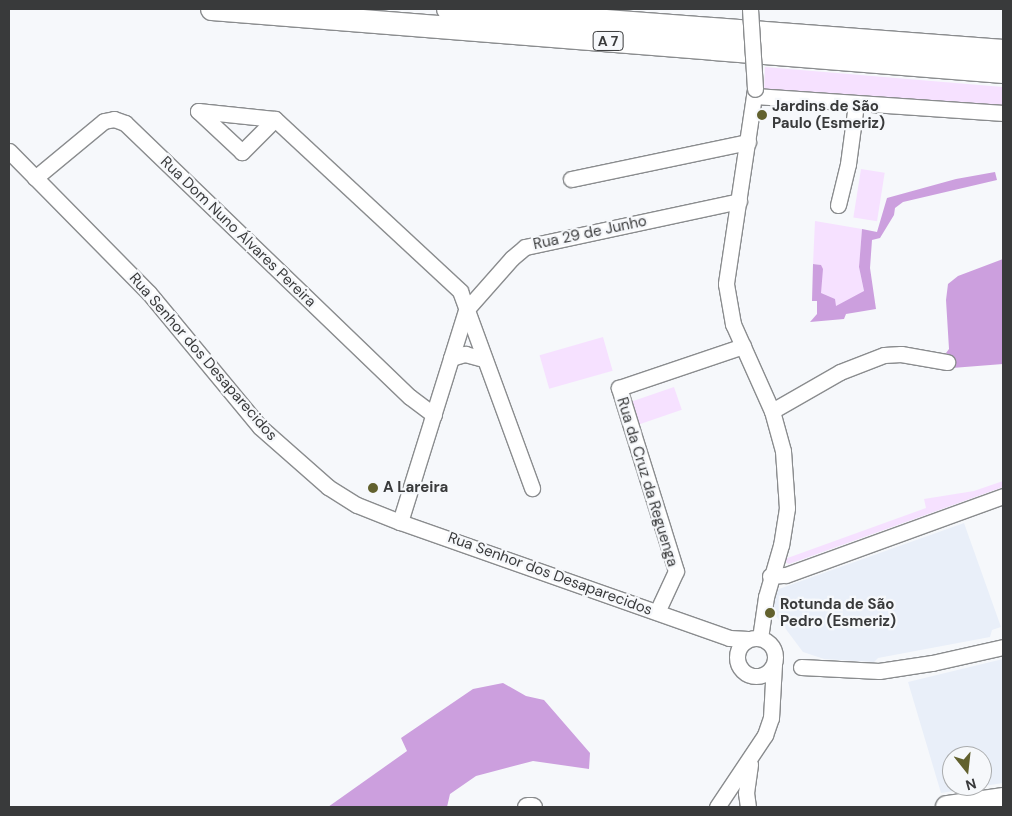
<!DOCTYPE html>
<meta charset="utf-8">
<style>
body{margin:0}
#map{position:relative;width:1012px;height:816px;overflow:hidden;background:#f6f8fb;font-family:"DM Sans",sans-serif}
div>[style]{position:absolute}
.built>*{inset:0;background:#e9eff9}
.green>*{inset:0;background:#f6e1ff;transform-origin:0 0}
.forest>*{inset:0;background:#cc9fde}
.roads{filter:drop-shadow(1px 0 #8a8c8e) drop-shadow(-1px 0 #8a8c8e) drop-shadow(0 1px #8a8c8e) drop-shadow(0 -1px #8a8c8e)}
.minor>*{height:15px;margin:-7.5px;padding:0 7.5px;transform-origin:7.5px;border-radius:7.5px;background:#fff}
.minor>.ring{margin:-7.5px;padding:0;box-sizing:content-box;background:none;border:15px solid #fff;border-radius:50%}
.major>*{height:19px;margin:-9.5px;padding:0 9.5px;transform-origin:9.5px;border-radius:9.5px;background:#fff}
.highway>*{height:22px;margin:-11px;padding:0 11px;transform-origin:11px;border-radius:11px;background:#fff}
.bridges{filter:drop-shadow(1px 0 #8a8c8e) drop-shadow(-1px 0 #8a8c8e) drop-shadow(0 1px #8a8c8e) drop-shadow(0 -1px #8a8c8e)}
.minor-bridge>*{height:15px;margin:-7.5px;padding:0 7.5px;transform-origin:7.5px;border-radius:7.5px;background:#fff}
.dots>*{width:14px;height:14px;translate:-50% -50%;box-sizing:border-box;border:2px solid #f6f8fb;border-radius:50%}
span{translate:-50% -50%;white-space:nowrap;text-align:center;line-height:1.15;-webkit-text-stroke:4.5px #f6f8fb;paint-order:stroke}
.shield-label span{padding:1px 4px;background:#f6f8fb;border:1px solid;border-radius:4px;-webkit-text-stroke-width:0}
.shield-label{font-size:14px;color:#393a3b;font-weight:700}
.poi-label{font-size:15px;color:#393a3b;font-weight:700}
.left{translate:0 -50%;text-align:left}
.street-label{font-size:15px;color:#393a3b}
.frame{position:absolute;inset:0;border:10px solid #393a3b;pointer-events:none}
.north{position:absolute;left:942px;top:746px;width:50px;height:50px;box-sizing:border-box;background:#f6f8fb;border:1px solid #aaacae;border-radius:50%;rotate:164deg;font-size:14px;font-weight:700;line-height:20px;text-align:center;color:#393a3b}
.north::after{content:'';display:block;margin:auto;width:18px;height:22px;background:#62612e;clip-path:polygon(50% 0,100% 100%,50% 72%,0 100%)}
</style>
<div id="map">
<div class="built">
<i style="clip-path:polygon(964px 523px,1001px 627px,992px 630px,990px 637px,878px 658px,874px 662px,824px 659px,803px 652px,776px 616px,772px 606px,776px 590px)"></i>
<i style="clip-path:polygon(evenodd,1003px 659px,1003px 783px,941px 793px,908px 682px,1003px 659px,952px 756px,982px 756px,982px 786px,952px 786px,952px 756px)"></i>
</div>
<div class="green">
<i style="clip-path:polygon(765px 67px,1003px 87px,1003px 108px,764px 93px)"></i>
<i style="left:861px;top:169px;width:24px;height:49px;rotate:9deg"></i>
<i style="clip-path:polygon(815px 221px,862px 229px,859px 267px,864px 292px,836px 307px,820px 293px,821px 265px,813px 264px)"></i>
<i style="left:603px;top:337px;width:35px;height:66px;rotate:74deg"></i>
<i style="left:674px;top:387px;width:24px;height:47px;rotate:71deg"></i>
<i style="clip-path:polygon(1003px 481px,1003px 487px,789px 564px,782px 560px,926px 508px,924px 499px,974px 491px)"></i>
</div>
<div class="forest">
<i style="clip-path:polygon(995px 172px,997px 180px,903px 202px,895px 208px,894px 215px,880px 238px,872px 240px,870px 268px,876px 309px,846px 314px,844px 319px,810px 322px,817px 314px,817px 301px,812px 301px,813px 264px,821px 265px,823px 269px,821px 293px,835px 299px,836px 306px,864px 291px,859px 267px,862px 229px,877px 232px,887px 198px,956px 179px)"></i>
<i style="clip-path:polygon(1003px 259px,1003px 364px,952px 368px,951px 356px,946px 353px,949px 349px,946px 300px,948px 284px,958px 276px)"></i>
<i style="clip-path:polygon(503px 683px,526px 696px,544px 700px,590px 753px,589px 769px,533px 761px,476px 776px,450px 794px,447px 807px,328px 807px,407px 751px,401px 738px,473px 689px)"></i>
</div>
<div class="roads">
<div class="minor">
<i style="left:755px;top:89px;width:197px;rotate:98.5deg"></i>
<i style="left:726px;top:284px;width:41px;rotate:80.1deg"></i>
<i style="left:733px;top:324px;width:95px;rotate:65.9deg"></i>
<i style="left:772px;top:411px;width:41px;rotate:74.6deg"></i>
<i style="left:783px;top:451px;width:57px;rotate:86deg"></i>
<i style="left:787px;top:508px;width:37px;rotate:99deg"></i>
<i style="left:781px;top:545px;width:54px;rotate:106.1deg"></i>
<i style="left:766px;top:597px;width:41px;rotate:98.3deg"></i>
<i style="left:755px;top:96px;width:249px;rotate:3.9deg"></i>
<i style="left:275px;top:119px;width:47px;rotate:135deg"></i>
<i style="left:242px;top:152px;width:60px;rotate:-137deg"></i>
<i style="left:198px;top:111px;width:77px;rotate:5.9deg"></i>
<i style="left:275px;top:119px;width:253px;rotate:42.9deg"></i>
<i style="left:460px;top:291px;width:210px;rotate:69.9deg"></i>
<i style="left:9px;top:151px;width:199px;rotate:45.4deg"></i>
<i style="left:149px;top:293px;width:174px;rotate:50.4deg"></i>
<i style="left:260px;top:427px;width:91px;rotate:41.4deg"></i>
<i style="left:328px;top:487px;width:34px;rotate:32deg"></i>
<i style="left:357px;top:505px;width:46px;rotate:21.6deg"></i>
<i style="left:400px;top:522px;width:349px;rotate:19.4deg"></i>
<i style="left:729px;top:638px;width:19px;rotate:3deg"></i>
<i style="left:35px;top:178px;width:89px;rotate:-39.6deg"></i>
<i style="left:104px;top:121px;width:10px;rotate:-11deg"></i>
<i style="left:114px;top:119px;width:12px;rotate:20deg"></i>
<i style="left:125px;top:123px;width:395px;rotate:43.9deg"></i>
<i style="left:410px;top:397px;width:30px;rotate:37deg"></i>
<i style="left:571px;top:179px;width:181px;rotate:-11.8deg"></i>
<i style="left:838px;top:205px;width:42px;rotate:-76.3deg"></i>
<i style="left:848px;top:164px;width:61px;rotate:-82.4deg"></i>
<i style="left:451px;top:358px;width:15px;rotate:-16deg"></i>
<i style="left:465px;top:354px;width:20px;rotate:15deg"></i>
<i style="left:772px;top:411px;width:78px;rotate:-29.8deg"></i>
<i style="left:840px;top:372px;width:47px;rotate:-21.1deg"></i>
<i style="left:884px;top:355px;width:17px;rotate:-3deg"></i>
<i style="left:901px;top:354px;width:47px;rotate:9.9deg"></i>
<i style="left:400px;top:522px;width:222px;rotate:-72.7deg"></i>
<i style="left:466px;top:310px;width:69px;rotate:-48.5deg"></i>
<i style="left:512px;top:258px;width:17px;rotate:-40deg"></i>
<i style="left:525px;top:247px;width:219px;rotate:-12.1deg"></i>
<i style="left:770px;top:576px;width:16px;rotate:-4deg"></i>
<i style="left:786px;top:575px;width:231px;rotate:-20deg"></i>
<i style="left:657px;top:612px;width:45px;rotate:-65.1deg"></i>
<i style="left:676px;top:571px;width:192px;rotate:-107.3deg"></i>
<i style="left:619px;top:388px;width:131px;rotate:-18.7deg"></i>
<i class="ring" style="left:737px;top:638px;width:23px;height:23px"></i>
<i style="left:801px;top:667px;width:78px;rotate:2.9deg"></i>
<i style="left:879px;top:671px;width:54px;rotate:-8.6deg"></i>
<i style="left:932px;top:663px;width:73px;rotate:-12.7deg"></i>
<i style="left:717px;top:807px;width:87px;rotate:-56.3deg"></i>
<i style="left:765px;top:735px;width:18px;rotate:-71deg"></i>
<i style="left:771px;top:718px;width:53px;rotate:-86.8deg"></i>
<i style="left:748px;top:807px;width:14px;rotate:-98deg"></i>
<i style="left:746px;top:793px;width:29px;rotate:-82deg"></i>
</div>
<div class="major">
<i style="left:527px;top:807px;width:5px"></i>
</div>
<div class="highway">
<i style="left:212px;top:9px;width:794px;rotate:4.55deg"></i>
<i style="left:448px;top:9px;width:557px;rotate:4.33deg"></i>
<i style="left:947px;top:807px;width:57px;rotate:-8.1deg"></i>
</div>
</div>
<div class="bridges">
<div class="minor-bridge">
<i style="left:750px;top:9px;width:80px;rotate:86.4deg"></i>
</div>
</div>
<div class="dots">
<i style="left:762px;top:115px;background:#62612e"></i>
<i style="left:373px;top:488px;background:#62612e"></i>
<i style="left:770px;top:613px;background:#62612e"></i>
</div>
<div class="shield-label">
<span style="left:608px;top:41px">A 7</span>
</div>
<div class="poi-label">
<span class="left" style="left:772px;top:115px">Jardins de São<br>Paulo (Esmeriz)</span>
<span class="left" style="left:383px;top:488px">A Lareira</span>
<span class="left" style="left:780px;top:613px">Rotunda de São<br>Pedro (Esmeriz)</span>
</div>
<div class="street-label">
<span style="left:238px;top:232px;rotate:44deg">Rua Dom Nuno Álvares Pereira</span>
<span style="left:590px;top:233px;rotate:-12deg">Rua 29 de Junho</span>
<span style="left:203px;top:357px;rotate:49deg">Rua Senhor dos Desaparecidos</span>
<span style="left:647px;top:482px;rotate:73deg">Rua da Cruz da Reguenga</span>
<span style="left:550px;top:574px;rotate:20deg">Rua Senhor dos Desaparecidos</span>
</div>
<div class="frame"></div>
<div class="north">N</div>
</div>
